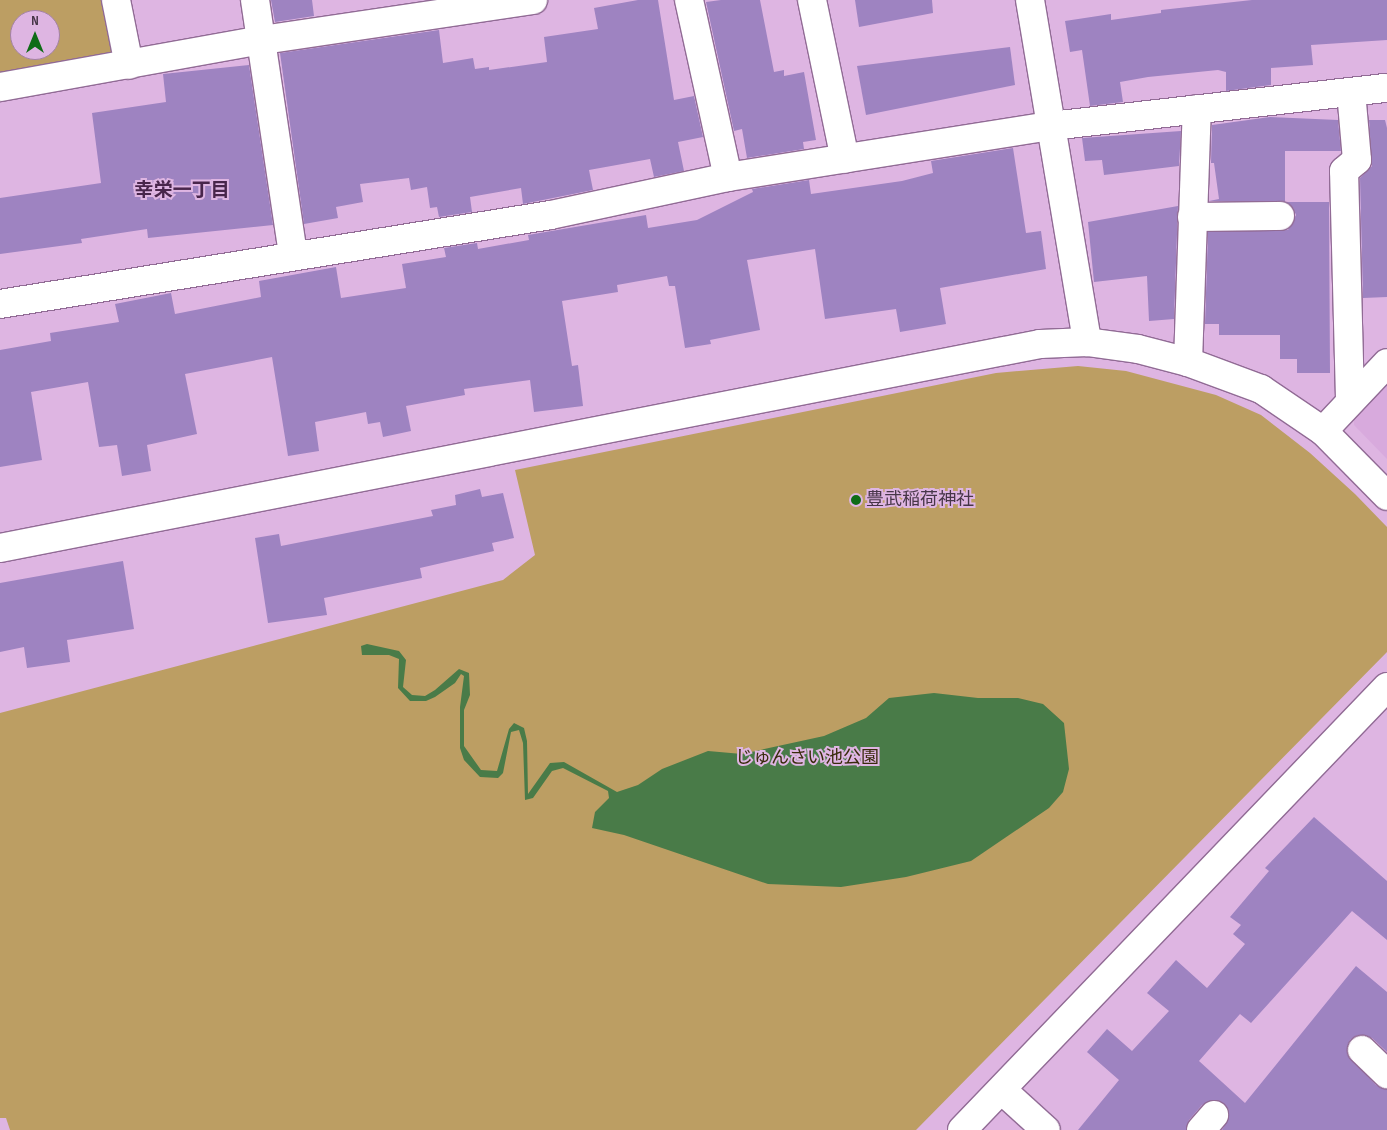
<!DOCTYPE html>
<meta charset="utf-8">
<style>
body{margin:0}
#map{position:relative;width:1387px;height:1130px;overflow:hidden;background:#deb5e2;font-family:"Sofia Sans Condensed","Noto Sans JP",sans-serif}
div>[style]{position:absolute}
.built>*{inset:0;background:#d8aadd}
.green>*{inset:0;background:#bc9e63}
.water>*{inset:0;background:#497b48}
.building>*{inset:0;background:#9e83c1}
.roads{filter:drop-shadow(1px 0 #916b95) drop-shadow(-1px 0 #916b95) drop-shadow(0 1px #916b95) drop-shadow(0 -1px #916b95)}
.minor>*{height:28px;margin:-14px;padding:0 14px;transform-origin:14px;border-radius:14px;background:#fff}
.tertiary>*{height:28px;margin:-14px;padding:0 14px;transform-origin:14px;border-radius:14px;background:#fff}
.dots>*{width:14px;height:14px;translate:-50% -50%;box-sizing:border-box;border:2px solid #deb5e2;border-radius:50%}
span{translate:-50% -50%;white-space:nowrap;text-align:center;line-height:1.15;-webkit-text-stroke:4px #deb5e2;paint-order:stroke}
.poi-label{font-size:18px;color:#473648}
.left{translate:0 -50%;text-align:left}
.park-label{font-size:18px;color:#392b0c}
.neighbourhood-label{font-size:19px;color:#48264b;font-weight:700}
.north{position:absolute;left:10px;top:10px;width:50px;height:50px;box-sizing:border-box;background:#deb5e2;border:1px solid #a282a4;border-radius:50%;rotate:0deg;font-size:14px;font-weight:700;line-height:20px;text-align:center;color:#473648}
.north::after{content:'';display:block;margin:auto;width:18px;height:22px;background:#0f6c17;clip-path:polygon(50% 0,100% 100%,50% 72%,0 100%)}
</style>
<div id="map">
<div class="built">
<i style="clip-path:polygon(1387px 379px,1387px 459px,1354px 425px,1354px 412px)"></i>
</div>
<div class="green">
<i style="clip-path:polygon(evenodd,0 0,110px 0,120px 54px,0 74px,0 0,20px 20px,50px 20px,50px 50px,20px 50px,20px 20px)"></i>
<i style="clip-path:polygon(1078px 366px,1126px 371px,1216px 395px,1261px 415px,1310px 453px,1355px 494px,1387px 527px,1387px 652px,916px 1130px,10px 1130px,6px 1118px,0 1118px,0 713px,503px 580px,535px 555px,515px 470px,996px 373px)"></i>
</div>
<div class="water">
<i style="clip-path:polygon(367px 644px,399px 651px,406px 660px,403px 687px,412px 695px,425px 696px,435px 690px,459px 669px,469px 673px,470px 695px,464px 710px,464px 746px,481px 770px,497px 771px,509px 729px,514px 723px,524px 728px,527px 741px,528px 794px,550px 763px,564px 762px,617px 792px,638px 785px,662px 769px,708px 751px,742px 754px,824px 736px,866px 718px,889px 698px,934px 693px,978px 698px,1018px 698px,1043px 704px,1064px 723px,1069px 769px,1063px 792px,1049px 808px,971px 861px,906px 877px,841px 887px,768px 884px,624px 835px,592px 828px,595px 812px,609px 798px,608px 791px,563px 768px,552px 771px,533px 798px,525px 800px,523px 743px,519px 730px,511px 732px,503px 773px,498px 778px,480px 777px,464px 760px,460px 748px,460px 707px,464px 676px,461px 674px,455px 683px,435px 697px,426px 701px,410px 701px,398px 688px,399px 659px,389px 655px,362px 655px,361px 646px)"></i>
</div>
<div class="building">
<i style="clip-path:polygon(271px 0,312px 0,314px 16px,275px 22px)"></i>
<i style="clip-path:polygon(638px 0,658px 0,674px 100px,694px 96px,703px 137px,678px 142px,684px 171px,654px 177px,650px 159px,589px 170px,593px 190px,523px 204px,521px 188px,470px 197px,472px 212px,439px 217px,437px 207px,430px 208px,427px 187px,411px 190px,409px 178px,360px 184px,363px 202px,336px 207px,338px 218px,304px 224px,280px 53px,439px 30px,443px 63px,473px 58px,475px 69px,489px 67px,489px 70px,547px 62px,544px 37px,598px 29px,594px 8px)"></i>
<i style="clip-path:polygon(721px 0,760px 0,774px 72px,784px 70px,784px 76px,804px 72px,816px 140px,803px 142px,804px 149px,747px 158px,742px 129px,734px 131px,706px 2px)"></i>
<i style="clip-path:polygon(855px 0,932px 0,933px 13px,859px 27px)"></i>
<i style="clip-path:polygon(1252px 0,1387px 0,1387px 40px,1311px 45px,1313px 65px,1271px 68px,1271px 85px,1226px 91px,1226px 72px,1218px 70px,1148px 77px,1120px 82px,1123px 102px,1090px 106px,1082px 50px,1070px 52px,1065px 21px,1111px 14px,1111px 20px,1161px 13px,1161px 10px)"></i>
<i style="clip-path:polygon(1010px 47px,1015px 85px,866px 115px,857px 66px)"></i>
<i style="clip-path:polygon(249px 65px,273px 225px,148px 238px,147px 229px,81px 239px,82px 243px,0 254px,0 198px,101px 183px,92px 113px,166px 102px,163px 74px)"></i>
<i style="clip-path:polygon(1270px 117px,1338px 120px,1341px 151px,1285px 151px,1285px 202px,1209px 201px,1219px 199px,1214px 163px,1211px 163px,1212px 125px)"></i>
<i style="clip-path:polygon(1369px 120px,1385px 120px,1387px 128px,1387px 297px,1363px 298px,1360px 178px,1372px 166px)"></i>
<i style="clip-path:polygon(1181px 131px,1179px 166px,1104px 175px,1102px 160px,1085px 161px,1082px 138px)"></i>
<i style="clip-path:polygon(1013px 148px,1026px 233px,1041px 231px,1046px 269px,940px 288px,946px 324px,900px 332px,896px 309px,825px 319px,815px 249px,747px 260px,760px 330px,710px 340px,711px 344px,685px 348px,675px 286px,669px 286px,667px 276px,617px 285px,618px 292px,562px 301px,572px 366px,578px 365px,583px 406px,534px 412px,530px 380px,464px 389px,465px 395px,406px 406px,411px 431px,383px 437px,380px 422px,368px 424px,366px 412px,315px 422px,319px 451px,288px 456px,272px 357px,185px 374px,197px 434px,147px 445px,151px 471px,122px 476px,117px 445px,99px 447px,88px 382px,31px 392px,42px 460px,0 467px,0 350px,51px 341px,50px 333px,119px 322px,115px 304px,171px 293px,175px 314px,261px 297px,259px 281px,336px 267px,341px 298px,406px 288px,402px 264px,446px 257px,444px 248px,477px 243px,478px 249px,529px 240px,528px 235px,646px 215px,648px 228px,697px 220px,753px 192px,752px 189px,809px 180px,811px 194px,902px 181px,933px 173px,931px 161px)"></i>
<i style="clip-path:polygon(1285px 202px,1329px 202px,1330px 373px,1297px 373px,1297px 359px,1280px 359px,1280px 335px,1219px 335px,1219px 324px,1205px 324px,1208px 232px,1288px 230px,1296px 215px,1293px 208px)"></i>
<i style="clip-path:polygon(1178px 206px,1174px 319px,1149px 321px,1147px 276px,1094px 282px,1088px 222px)"></i>
<i style="clip-path:polygon(480px 489px,482px 497px,503px 493px,514px 538px,492px 543px,494px 551px,420px 568px,422px 578px,324px 598px,327px 615px,268px 623px,255px 538px,279px 534px,281px 546px,433px 516px,431px 510px,456px 505px,455px 495px)"></i>
<i style="clip-path:polygon(123px 561px,134px 629px,67px 640px,70px 662px,27px 668px,24px 647px,0 652px,0 583px)"></i>
<i style="clip-path:polygon(1314px 817px,1387px 881px,1387px 940px,1352px 911px,1251px 1023px,1240px 1014px,1199px 1061px,1245px 1103px,1356px 966px,1387px 992px,1387px 1052px,1372px 1038px,1358px 1035px,1350px 1040px,1347px 1054px,1376px 1085px,1387px 1089px,1387px 1130px,1222px 1130px,1229px 1118px,1229px 1110px,1216px 1100px,1202px 1105px,1189px 1120px,1186px 1130px,1078px 1130px,1119px 1080px,1087px 1052px,1107px 1029px,1132px 1051px,1169px 1011px,1147px 993px,1176px 960px,1207px 988px,1245px 944px,1233px 934px,1241px 925px,1230px 917px,1269px 871px,1265px 868px)"></i>
</div>
<div class="roads">
<div class="minor">
<i style="left:116px;top:0;width:66px;rotate:78.7deg"></i>
<i style="left:255px;top:0;width:258px;rotate:81.5deg"></i>
<i style="left:689px;top:0;width:181px;rotate:77.6deg"></i>
<i style="left:812px;top:0;width:162px;rotate:78.3deg"></i>
<i style="left:1030px;top:0;width:347px;rotate:80.5deg"></i>
<i style="left:0;top:87px;width:266px;rotate:-10.2deg"></i>
<i style="left:262px;top:40px;width:274px;rotate:-8.4deg"></i>
<i style="left:1192px;top:217px;width:88px;rotate:-0.7deg"></i>
<i style="left:0;top:304px;width:558px;rotate:-9.18deg"></i>
<i style="left:551px;top:215px;width:181px;rotate:-12.1deg"></i>
<i style="left:728px;top:177px;width:327px;rotate:-9deg"></i>
<i style="left:1051px;top:126px;width:338px;rotate:-6.5deg"></i>
<i style="left:1188px;top:362px;width:253px;rotate:-88deg"></i>
<i style="left:1350px;top:399px;width:228px;rotate:-91.5deg"></i>
<i style="left:1344px;top:171px;width:17px;rotate:-40deg"></i>
<i style="left:1357px;top:160px;width:68px;rotate:-95deg"></i>
<i style="left:1323px;top:431px;width:93px;rotate:-46.7deg"></i>
<i style="left:1362px;top:1050px;width:35px;rotate:44deg"></i>
<i style="left:1002px;top:1090px;width:59px;rotate:42.3deg"></i>
<i style="left:1201px;top:1130px;width:20px;rotate:-49deg"></i>
</div>
<div class="tertiary">
<i style="left:0;top:548px;width:1060px;rotate:-11.1deg"></i>
<i style="left:1040px;top:344px;width:47px;rotate:-2.4deg"></i>
<i style="left:1087px;top:342px;width:51px;rotate:7.8deg"></i>
<i style="left:1138px;top:349px;width:52px;rotate:14.6deg"></i>
<i style="left:1188px;top:362px;width:78px;rotate:20.3deg"></i>
<i style="left:1261px;top:389px;width:75px;rotate:34.1deg"></i>
<i style="left:1323px;top:431px;width:91px;rotate:45.4deg"></i>
<i style="left:962px;top:1130px;width:614px;rotate:-46.19deg"></i>
</div>
</div>
<div class="dots">
<i style="left:856px;top:500px;background:#0f6c17"></i>
</div>
<div class="poi-label">
<span class="left" style="left:866px;top:500px">豊武稲荷神社</span>
</div>
<div class="park-label">
<span style="left:807px;top:758px">じゅんさい池公園</span>
</div>
<div class="neighbourhood-label">
<span style="left:182px;top:191px">幸栄一丁目</span>
</div>
<div class="north">N</div>
</div>
